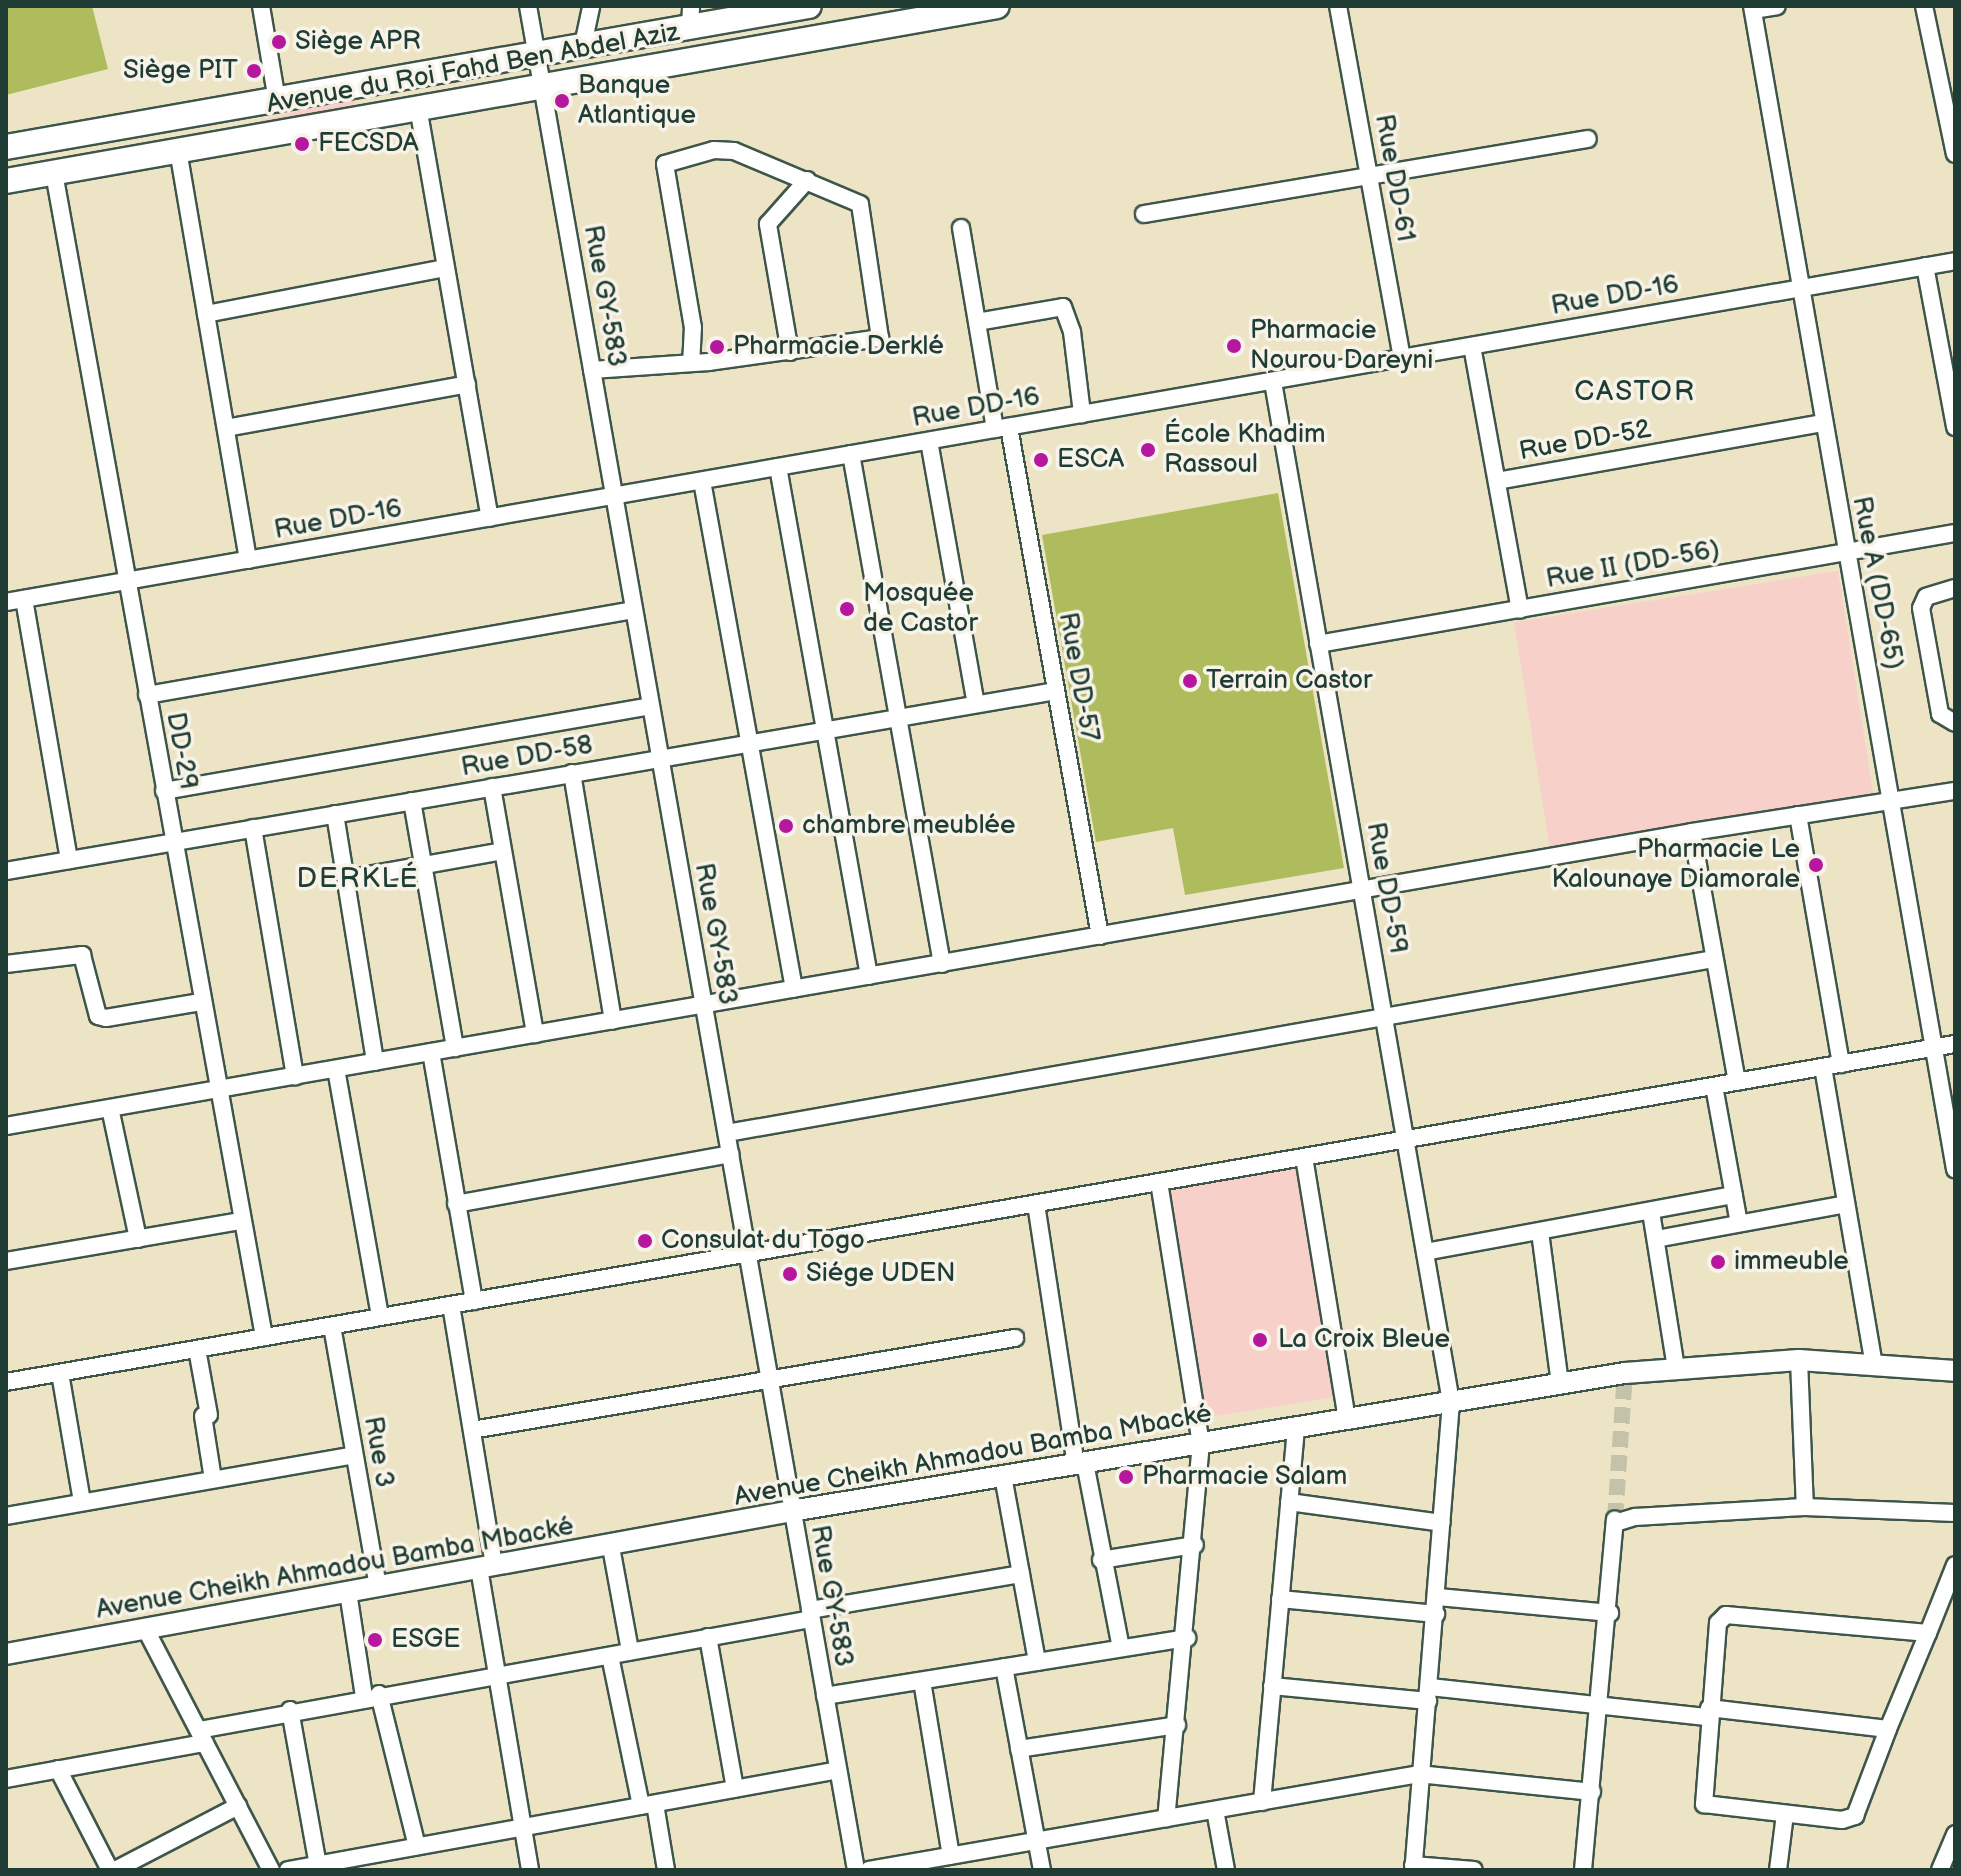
<!DOCTYPE html>
<meta charset="utf-8">
<style>
body{margin:0}
#map{position:relative;width:1961px;height:1876px;overflow:hidden;background:#ede4c6;font-family:"Balsamiq Sans",sans-serif}
div>[style]{position:absolute}
.built>*{inset:0;background:#f7d0c9;transform-origin:0 0}
.green>*{inset:0;background:#afbc5e}
.minor-tunnel>*{height:16px;margin-top:-8px;transform-origin:0;background:repeating-linear-gradient(90deg,#c4c3a9 0 16px,transparent 0 24px)}
.roads{filter:drop-shadow(2px 0 #3e564a) drop-shadow(-2px 0 #3e564a) drop-shadow(0 2px #3e564a) drop-shadow(0 -2px #3e564a)}
.minor>*{height:16px;margin:-8px;padding:0 8px;transform-origin:8px;border-radius:8px;background:#fff}
.tertiary>*{height:20px;margin:-10px;padding:0 10px;transform-origin:10px;border-radius:10px;background:#fff}
.primary>*{height:24px;margin:-12px;padding:0 12px;transform-origin:12px;border-radius:12px;background:#fff}
.dots>*{width:22px;height:22px;translate:-50% -50%;box-sizing:border-box;border:4px solid #f7f3e8;border-radius:50%}
span{translate:-50% -50%;white-space:nowrap;text-align:center;line-height:1.15;-webkit-text-stroke:7px #f7f3e8;paint-order:stroke}
.poi-label{font-size:26px;color:#1f3d34}
.left{translate:0 -50%;text-align:left}
.right{translate:-100% -50%;text-align:right}
.street-label{font-size:26px;color:#1f3d34}
.neighbourhood-label{font-size:28px;color:#1f3d34;letter-spacing:2px}
.frame{position:absolute;inset:0;border:8px solid #1f3d34;pointer-events:none}
</style>
<div id="map">
<div class="built">
<i style="left:354px;top:97px;width:12px;height:353px;rotate:76deg"></i>
<i style="left:1838px;top:571px;width:227px;height:328px;rotate:81deg"></i>
<i style="left:1298px;top:1167px;width:233px;height:134px;rotate:81deg"></i>
</div>
<div class="green">
<i style="clip-path:polygon(6px 6px,92px 6px,108px 69px,6px 95px)"></i>
<i style="clip-path:polygon(1278px 493px,1344px 868px,1185px 895px,1173px 828px,1096px 842px,1042px 535px)"></i>
</div>
<div class="minor-tunnel">
<i style="left:1615px;top:1519px;width:146px;rotate:-86.1deg"></i>
</div>
<div class="roads">
<div class="minor">
<i style="left:261px;top:6px;width:96px;rotate:80.4deg"></i>
<i style="left:528px;top:6px;width:1893px;rotate:80.02deg"></i>
<i style="left:1338px;top:6px;width:358px;rotate:79.7deg"></i>
<i style="left:1752px;top:6px;width:1181px;rotate:80.1deg"></i>
<i style="left:1924px;top:6px;width:151px;rotate:78.2deg"></i>
<i style="left:1753px;top:10px;width:24px;rotate:-9deg"></i>
<i style="left:690px;top:27px;width:21px;rotate:-87deg"></i>
<i style="left:583px;top:45px;width:40px;rotate:-78deg"></i>
<i style="left:418px;top:107px;width:417px;rotate:80.1deg"></i>
<i style="left:178px;top:150px;width:416px;rotate:80.3deg"></i>
<i style="left:54px;top:173px;width:1183px;rotate:79.77deg"></i>
<i style="left:1144px;top:214px;width:450px;rotate:-9.6deg"></i>
<i style="left:961px;top:228px;width:204px;rotate:80.4deg"></i>
<i style="left:1925px;top:266px;width:164px;rotate:79.4deg"></i>
<i style="left:206px;top:314px;width:244px;rotate:-10.9deg"></i>
<i style="left:977px;top:322px;width:87px;rotate:-9.9deg"></i>
<i style="left:1063px;top:307px;width:27px;rotate:70deg"></i>
<i style="left:1072px;top:332px;width:83px;rotate:83deg"></i>
<i style="left:1472px;top:346px;width:268px;rotate:79.7deg"></i>
<i style="left:790px;top:352px;width:130px;rotate:-99.8deg"></i>
<i style="left:768px;top:224px;width:59px;rotate:-48.4deg"></i>
<i style="left:592px;top:370px;width:117px;rotate:-3.9deg"></i>
<i style="left:709px;top:362px;width:173px;rotate:-8deg"></i>
<i style="left:880px;top:338px;width:135px;rotate:-98.5deg"></i>
<i style="left:860px;top:204px;width:137px;rotate:-157.2deg"></i>
<i style="left:734px;top:151px;width:20px;rotate:-177deg"></i>
<i style="left:714px;top:150px;width:51px;rotate:164.1deg"></i>
<i style="left:665px;top:164px;width:165px;rotate:80.3deg"></i>
<i style="left:693px;top:327px;width:33px;rotate:93deg"></i>
<i style="left:1273px;top:382px;width:1035px;rotate:80.1deg"></i>
<i style="left:1451px;top:1402px;width:470px;rotate:94.6deg"></i>
<i style="left:1009px;top:427px;width:517px;rotate:79.86deg"></i>
<i style="left:226px;top:428px;width:245px;rotate:-10.3deg"></i>
<i style="left:929px;top:441px;width:267px;rotate:79.9deg"></i>
<i style="left:851px;top:454px;width:518px;rotate:79.88deg"></i>
<i style="left:778px;top:467px;width:517px;rotate:79.86deg"></i>
<i style="left:702px;top:481px;width:516px;rotate:79.73deg"></i>
<i style="left:1497px;top:481px;width:332px;rotate:-10.1deg"></i>
<i style="left:1955px;top:588px;width:30px;rotate:163deg"></i>
<i style="left:1926px;top:597px;width:12px;rotate:114deg"></i>
<i style="left:1921px;top:608px;width:108px;rotate:79.8deg"></i>
<i style="left:1940px;top:714px;width:17px;rotate:31deg"></i>
<i style="left:24px;top:599px;width:265px;rotate:80.2deg"></i>
<i style="left:6px;top:602px;width:1979px;rotate:-9.92deg"></i>
<i style="left:1318px;top:644px;width:647px;rotate:-9.88deg"></i>
<i style="left:147px;top:695px;width:494px;rotate:-9.9deg"></i>
<i style="left:572px;top:773px;width:251px;rotate:80.6deg"></i>
<i style="left:492px;top:787px;width:251px;rotate:80.1deg"></i>
<i style="left:164px;top:791px;width:493px;rotate:-9.9deg"></i>
<i style="left:412px;top:801px;width:251px;rotate:80.1deg"></i>
<i style="left:335px;top:814px;width:251px;rotate:80.8deg"></i>
<i style="left:1798px;top:815px;width:253px;rotate:80.2deg"></i>
<i style="left:253px;top:828px;width:252px;rotate:80.4deg"></i>
<i style="left:1692px;top:832px;width:254px;rotate:79.8deg"></i>
<i style="left:6px;top:871px;width:1065px;rotate:-9.73deg"></i>
<i style="left:346px;top:879px;width:159px;rotate:-10.1deg"></i>
<i style="left:6px;top:964px;width:77px;rotate:-6.8deg"></i>
<i style="left:82px;top:955px;width:63px;rotate:75.3deg"></i>
<i style="left:98px;top:1016px;width:8px;rotate:14deg"></i>
<i style="left:106px;top:1018px;width:96px;rotate:-9.6deg"></i>
<i style="left:431px;top:1052px;width:253px;rotate:80.2deg"></i>
<i style="left:1823px;top:1067px;width:303px;rotate:80.3deg"></i>
<i style="left:336px;top:1069px;width:252px;rotate:79.9deg"></i>
<i style="left:1714px;top:1086px;width:139px;rotate:79.7deg"></i>
<i style="left:110px;top:1108px;width:134px;rotate:77.9deg"></i>
<i style="left:6px;top:1126px;width:1711px;rotate:-9.89deg"></i>
<i style="left:1692px;top:832px;width:266px;rotate:-8.9deg"></i>
<i style="left:727px;top:1133px;width:1001px;rotate:-10.01deg"></i>
<i style="left:1304px;top:1157px;width:266px;rotate:80.7deg"></i>
<i style="left:1159px;top:1182px;width:264px;rotate:80.9deg"></i>
<i style="left:1201px;top:1443px;width:377px;rotate:95.3deg"></i>
<i style="left:456px;top:1204px;width:279px;rotate:-10.3deg"></i>
<i style="left:1036px;top:1204px;width:263px;rotate:81.3deg"></i>
<i style="left:1651px;top:1212px;width:158px;rotate:80.9deg"></i>
<i style="left:1540px;top:1232px;width:152px;rotate:82.5deg"></i>
<i style="left:1656px;top:1239px;width:193px;rotate:-10.4deg"></i>
<i style="left:1425px;top:1252px;width:314px;rotate:-10.5deg"></i>
<i style="left:6px;top:1261px;width:238px;rotate:-9.7deg"></i>
<i style="left:451px;top:1305px;width:265px;rotate:80.6deg"></i>
<i style="left:332px;top:1326px;width:265px;rotate:80deg"></i>
<i style="left:197px;top:1349px;width:67px;rotate:79.7deg"></i>
<i style="left:1799px;top:1360px;width:147px;rotate:87.7deg"></i>
<i style="left:60px;top:1373px;width:131px;rotate:80.3deg"></i>
<i style="left:6px;top:1382px;width:1978px;rotate:-9.84deg"></i>
<i style="left:203px;top:1416px;width:64px;rotate:81deg"></i>
<i style="left:472px;top:1430px;width:551px;rotate:-9.62deg"></i>
<i style="left:1085px;top:1463px;width:188px;rotate:79deg"></i>
<i style="left:1003px;top:1476px;width:189px;rotate:79.6deg"></i>
<i style="left:1289px;top:1502px;width:154px;rotate:7.8deg"></i>
<i style="left:6px;top:1516px;width:353px;rotate:-9.9deg"></i>
<i style="left:1615px;top:1523px;width:21px;rotate:-17deg"></i>
<i style="left:1635px;top:1517px;width:170px;rotate:-3.4deg"></i>
<i style="left:1805px;top:1507px;width:150px;rotate:2.3deg"></i>
<i style="left:611px;top:1547px;width:106px;rotate:79.6deg"></i>
<i style="left:1101px;top:1560px;width:95px;rotate:-9.1deg"></i>
<i style="left:479px;top:1568px;width:306px;rotate:80.4deg"></i>
<i style="left:348px;top:1592px;width:106px;rotate:81.3deg"></i>
<i style="left:1438px;top:1597px;width:173px;rotate:5.3deg"></i>
<i style="left:1280px;top:1599px;width:157px;rotate:5.5deg"></i>
<i style="left:810px;top:1610px;width:214px;rotate:-9.7deg"></i>
<i style="left:145px;top:1628px;width:273px;rotate:62.5deg"></i>
<i style="left:1928px;top:1633px;width:203px;rotate:-174.9deg"></i>
<i style="left:1726px;top:1615px;width:11px;rotate:135deg"></i>
<i style="left:1718px;top:1623px;width:182px;rotate:94.4deg"></i>
<i style="left:1704px;top:1804px;width:139px;rotate:6.6deg"></i>
<i style="left:1842px;top:1820px;width:14px;rotate:-17deg"></i>
<i style="left:1855px;top:1816px;width:93px;rotate:-69.2deg"></i>
<i style="left:1888px;top:1729px;width:104px;rotate:-67.4deg"></i>
<i style="left:1928px;top:1633px;width:73px;rotate:-68.3deg"></i>
<i style="left:708px;top:1637px;width:154px;rotate:79.9deg"></i>
<i style="left:610px;top:1656px;width:153px;rotate:78.3deg"></i>
<i style="left:1004px;top:1667px;width:207px;rotate:79.4deg"></i>
<i style="left:922px;top:1681px;width:177px;rotate:80.6deg"></i>
<i style="left:1272px;top:1686px;width:157px;rotate:5.5deg"></i>
<i style="left:1430px;top:1687px;width:280px;rotate:6.2deg"></i>
<i style="left:379px;top:1694px;width:157px;rotate:76deg"></i>
<i style="left:825px;top:1696px;width:367px;rotate:-9.1deg"></i>
<i style="left:1709px;top:1708px;width:180px;rotate:6.7deg"></i>
<i style="left:290px;top:1710px;width:158px;rotate:79.8deg"></i>
<i style="left:199px;top:1730px;width:622px;rotate:-10.28deg"></i>
<i style="left:1019px;top:1749px;width:160px;rotate:-8.6deg"></i>
<i style="left:58px;top:1769px;width:114px;rotate:62.8deg"></i>
<i style="left:6px;top:1779px;width:202px;rotate:-10.3deg"></i>
<i style="left:1262px;top:1802px;width:376px;rotate:-84.8deg"></i>
<i style="left:655px;top:1804px;width:67px;rotate:80.5deg"></i>
<i style="left:1215px;top:1810px;width:61px;rotate:79.6deg"></i>
<i style="left:1413px;top:1865px;width:61px;rotate:4.7deg"></i>
<i style="left:115px;top:1870px;width:139px;rotate:-27.5deg"></i>
<i style="left:288px;top:1870px;width:559px;rotate:-10.3deg"></i>
<i style="left:869px;top:1870px;width:558px;rotate:-9.9deg"></i>
<i style="left:1419px;top:1774px;width:174px;rotate:5.9deg"></i>
<i style="left:1583px;top:1870px;width:352px;rotate:-84.8deg"></i>
<i style="left:1778px;top:1870px;width:56px;rotate:-82.9deg"></i>
<i style="left:1940px;top:1870px;width:39px;rotate:-67deg"></i>
</div>
<div class="tertiary">
<i style="left:6px;top:1654px;width:798px;rotate:-10.32deg"></i>
<i style="left:791px;top:1511px;width:845px;rotate:-9.4deg"></i>
<i style="left:1625px;top:1373px;width:174px;rotate:-4.3deg"></i>
<i style="left:1799px;top:1360px;width:156px;rotate:4deg"></i>
</div>
<div class="primary">
<i style="left:6px;top:147px;width:815px;rotate:-9.96deg"></i>
<i style="left:6px;top:181px;width:1006px;rotate:-10.01deg"></i>
</div>
</div>
<div class="dots">
<i style="left:279px;top:42px;background:#b5179e"></i>
<i style="left:254px;top:71px;background:#b5179e"></i>
<i style="left:562px;top:101px;background:#b5179e"></i>
<i style="left:302px;top:144px;background:#b5179e"></i>
<i style="left:1234px;top:346px;background:#b5179e"></i>
<i style="left:717px;top:347px;background:#b5179e"></i>
<i style="left:1148px;top:450px;background:#b5179e"></i>
<i style="left:1041px;top:460px;background:#b5179e"></i>
<i style="left:847px;top:609px;background:#b5179e"></i>
<i style="left:1190px;top:681px;background:#b5179e"></i>
<i style="left:786px;top:826px;background:#b5179e"></i>
<i style="left:1816px;top:865px;background:#b5179e"></i>
<i style="left:645px;top:1241px;background:#b5179e"></i>
<i style="left:1718px;top:1262px;background:#b5179e"></i>
<i style="left:790px;top:1274px;background:#b5179e"></i>
<i style="left:1260px;top:1340px;background:#b5179e"></i>
<i style="left:1126px;top:1477px;background:#b5179e"></i>
<i style="left:375px;top:1640px;background:#b5179e"></i>
</div>
<div class="poi-label">
<span class="left" style="left:295px;top:42px">Siège APR</span>
<span class="right" style="left:238px;top:71px">Siège PIT</span>
<span class="left" style="left:578px;top:101px">Banque<br>Atlantique</span>
<span class="left" style="left:318px;top:144px">FECSDA</span>
<span class="left" style="left:1250px;top:346px">Pharmacie<br>Nourou Dareyni</span>
<span class="left" style="left:733px;top:347px">Pharmacie Derklé</span>
<span class="left" style="left:1164px;top:450px">École Khadim<br>Rassoul</span>
<span class="left" style="left:1057px;top:460px">ESCA</span>
<span class="left" style="left:863px;top:609px">Mosquée<br>de Castor</span>
<span class="left" style="left:1206px;top:681px">Terrain Castor</span>
<span class="left" style="left:802px;top:826px">chambre meublée</span>
<span class="right" style="left:1800px;top:865px">Pharmacie Le<br>Kalounaye Diamorale</span>
<span class="left" style="left:661px;top:1241px">Consulat du Togo</span>
<span class="left" style="left:1734px;top:1262px">immeuble</span>
<span class="left" style="left:806px;top:1274px">Siége UDEN</span>
<span class="left" style="left:1278px;top:1340px">La Croix Bleue</span>
<span class="left" style="left:1142px;top:1477px">Pharmacie Salam</span>
<span class="left" style="left:391px;top:1640px">ESGE</span>
</div>
<div class="street-label">
<span style="left:473px;top:69px;rotate:-10deg">Avenue du Roi Fahd Ben Abdel Aziz</span>
<span style="left:1394px;top:178px;rotate:80deg">Rue DD-61</span>
<span style="left:604px;top:296px;rotate:80deg">Rue GY-583</span>
<span style="left:1615px;top:296px;rotate:-10deg">Rue DD-16</span>
<span style="left:976px;top:408px;rotate:-10deg">Rue DD-16</span>
<span style="left:1585px;top:441px;rotate:-10deg">Rue DD-52</span>
<span style="left:338px;top:520px;rotate:-10deg">Rue DD-16</span>
<span style="left:1633px;top:565px;rotate:-10deg">Rue II (DD-56)</span>
<span style="left:1877px;top:583px;rotate:79deg">Rue A (DD-65)</span>
<span style="left:1078px;top:677px;rotate:80deg">Rue DD-57</span>
<span style="left:181px;top:751px;rotate:80deg">DD-29</span>
<span style="left:527px;top:757px;rotate:-10deg">Rue DD-58</span>
<span style="left:1386px;top:888px;rotate:80deg">Rue DD-59</span>
<span style="left:715px;top:934px;rotate:80deg">Rue GY-583</span>
<span style="left:378px;top:1452px;rotate:80deg">Rue 3</span>
<span style="left:973px;top:1456px;rotate:-10deg">Avenue Cheikh Ahmadou Bamba Mbacké</span>
<span style="left:335px;top:1569px;rotate:-10deg">Avenue Cheikh Ahmadou Bamba Mbacké</span>
<span style="left:831px;top:1596px;rotate:80deg">Rue GY-583</span>
</div>
<div class="neighbourhood-label">
<span style="left:1635px;top:392px">CASTOR</span>
<span style="left:358px;top:879px">DERKLÉ</span>
</div>
<div class="frame"></div>
</div>
